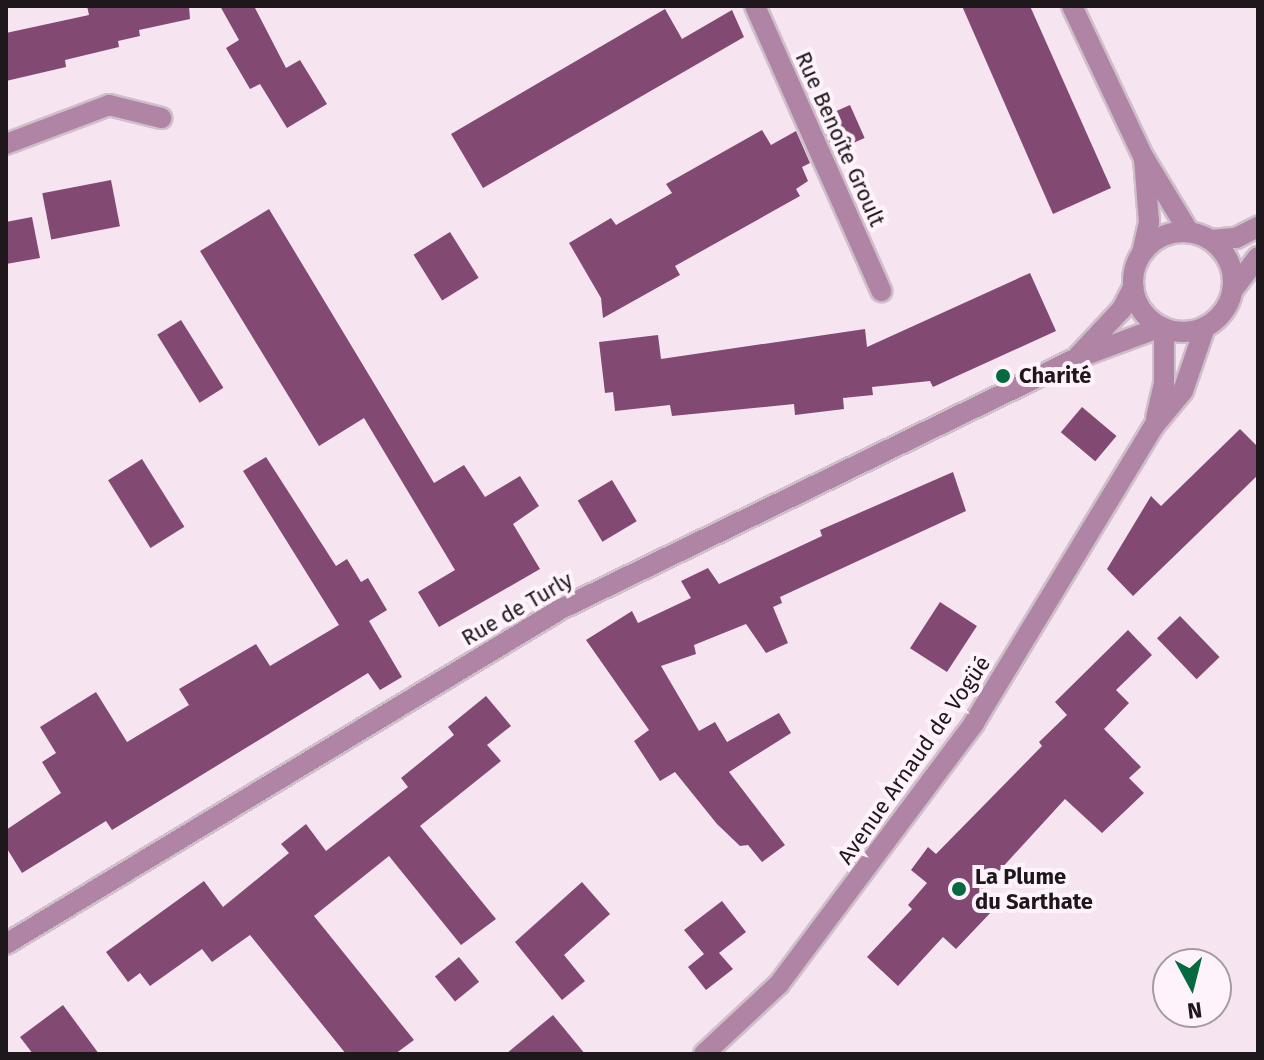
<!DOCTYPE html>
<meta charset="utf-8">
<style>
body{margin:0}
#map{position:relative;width:1264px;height:1060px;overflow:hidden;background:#f6e4f0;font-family:"Fira Sans",sans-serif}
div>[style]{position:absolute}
.building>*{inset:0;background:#824a73;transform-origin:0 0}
.roads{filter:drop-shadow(2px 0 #cfbfca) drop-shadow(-2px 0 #cfbfca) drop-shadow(0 2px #cfbfca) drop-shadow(0 -2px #cfbfca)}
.minor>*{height:20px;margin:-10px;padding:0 10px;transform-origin:10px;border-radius:10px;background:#b084a4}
.tertiary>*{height:20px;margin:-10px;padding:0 10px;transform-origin:10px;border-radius:10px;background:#b084a4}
.tertiary>.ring{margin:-10px;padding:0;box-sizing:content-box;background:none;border:20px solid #b084a4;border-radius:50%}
.dots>*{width:22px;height:22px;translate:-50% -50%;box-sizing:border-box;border:4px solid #fff3fb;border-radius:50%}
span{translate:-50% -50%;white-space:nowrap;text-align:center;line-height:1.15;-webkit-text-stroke:8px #fff3fb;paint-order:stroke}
.street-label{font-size:22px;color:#1e181c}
.poi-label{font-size:22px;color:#1e181c;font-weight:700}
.left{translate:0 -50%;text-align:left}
.frame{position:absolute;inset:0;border:8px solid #1e181c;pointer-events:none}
.north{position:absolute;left:1152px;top:948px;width:80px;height:80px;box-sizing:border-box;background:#fff3fb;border:2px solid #a59ba2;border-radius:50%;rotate:173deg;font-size:22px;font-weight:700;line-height:32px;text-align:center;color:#1e181c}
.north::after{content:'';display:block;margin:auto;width:28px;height:36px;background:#056a40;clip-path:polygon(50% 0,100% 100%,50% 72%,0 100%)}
</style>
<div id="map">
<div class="building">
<i style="clip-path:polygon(87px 6px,189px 6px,190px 19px,139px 30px,140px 36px,118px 41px,119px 47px,65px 60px,66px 67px,6px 81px,6px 33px,89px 15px)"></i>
<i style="clip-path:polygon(220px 6px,254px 6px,286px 68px,300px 60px,327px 104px,287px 128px,260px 84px,250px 89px,226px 48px,239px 40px)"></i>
<i style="clip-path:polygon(962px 6px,1030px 6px,1111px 188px,1053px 214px)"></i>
<i style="clip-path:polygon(665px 9px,682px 39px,732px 10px,744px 37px,483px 188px,451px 134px)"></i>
<i style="left:850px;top:105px;width:36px;height:34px;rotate:66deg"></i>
<i style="clip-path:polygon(762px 130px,771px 145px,796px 131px,810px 163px,802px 167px,808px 181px,796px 189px,800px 196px,675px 266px,680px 275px,603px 318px,601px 298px,569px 243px,611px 218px,616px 225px,672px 193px,666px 184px)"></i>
<i style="left:111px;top:180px;width:47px;height:70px;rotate:79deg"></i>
<i style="clip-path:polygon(269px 209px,434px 483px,464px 465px,485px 497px,520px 476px,539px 506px,513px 524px,540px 569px,439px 627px,418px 592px,455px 570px,364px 418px,319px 446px,200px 251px)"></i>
<i style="clip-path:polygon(32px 217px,40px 258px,6px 264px,6px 222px)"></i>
<i style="left:450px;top:232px;width:54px;height:43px;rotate:58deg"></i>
<i style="clip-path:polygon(1030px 273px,1056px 331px,933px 387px,930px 381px,872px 387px,873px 395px,843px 398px,844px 409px,795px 415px,794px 404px,672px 416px,670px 405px,615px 411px,613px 392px,605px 393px,599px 342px,658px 335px,661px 359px,865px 329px,867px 347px)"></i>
<i style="left:181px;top:320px;width:80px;height:28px;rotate:58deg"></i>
<i style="left:1082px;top:407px;width:45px;height:33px;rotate:40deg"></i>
<i style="clip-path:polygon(1240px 429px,1258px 447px,1258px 475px,1133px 596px,1107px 569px,1151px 496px,1161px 506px)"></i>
<i style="clip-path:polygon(266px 457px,336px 566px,347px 559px,361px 582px,368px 578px,387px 610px,369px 621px,402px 677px,380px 690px,368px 673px,112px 830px,106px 821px,22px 873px,6px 847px,6px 830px,61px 793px,42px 762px,56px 753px,40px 727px,96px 692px,127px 742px,189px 705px,179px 689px,256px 644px,270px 666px,339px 625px,243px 471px)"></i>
<i style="left:142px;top:459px;width:80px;height:40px;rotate:58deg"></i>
<i style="clip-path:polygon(953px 472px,966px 511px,780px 597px,782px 603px,773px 607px,788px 643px,766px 653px,746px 624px,694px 645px,696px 654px,661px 666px,699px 731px,715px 722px,727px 742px,779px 713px,791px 733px,729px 772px,785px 845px,762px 862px,748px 845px,740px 846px,717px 824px,675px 772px,660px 781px,634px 741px,649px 730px,586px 640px,632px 611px,638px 623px,691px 598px,681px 581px,708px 568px,719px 584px,822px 536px,820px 530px)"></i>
<i style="left:612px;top:480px;width:48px;height:40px;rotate:59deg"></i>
<i style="left:940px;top:602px;width:44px;height:55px;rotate:33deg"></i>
<i style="left:1180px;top:616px;width:57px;height:32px;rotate:46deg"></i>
<i style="clip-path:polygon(1128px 630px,1152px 655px,1116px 690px,1129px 703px,1104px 729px,1141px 767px,1129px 778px,1144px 793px,1102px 833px,1065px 799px,978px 894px,994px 909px,956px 949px,943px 937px,898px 986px,867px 957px,912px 909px,908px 905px,927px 883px,911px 870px,928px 847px,936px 854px,1042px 746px,1039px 742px,1067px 715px,1055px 702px)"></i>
<i style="clip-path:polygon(486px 696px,511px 726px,487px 745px,501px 761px,420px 826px,496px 919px,461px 945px,389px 856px,314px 916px,414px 1040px,395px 1054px,346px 1054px,250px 935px,212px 962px,202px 949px,150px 986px,140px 973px,128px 982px,106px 952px,204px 881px,223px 907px,289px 853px,281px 844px,306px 824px,326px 851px,408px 787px,401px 778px,454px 735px,448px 727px)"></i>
<i style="clip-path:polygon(582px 882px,610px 914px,564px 955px,585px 981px,562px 1000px,515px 942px)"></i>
<i style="clip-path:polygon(722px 901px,746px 932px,719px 953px,733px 969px,706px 990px,688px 967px,704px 954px,684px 930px)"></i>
<i style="left:459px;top:957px;width:32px;height:31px;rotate:51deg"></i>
<i style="clip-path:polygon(63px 1005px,99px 1054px,33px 1054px,20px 1037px)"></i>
<i style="clip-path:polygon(553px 1015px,585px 1054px,506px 1054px)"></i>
</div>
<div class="roads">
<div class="minor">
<i style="left:755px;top:6px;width:312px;rotate:66.1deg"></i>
<i style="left:1072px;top:6px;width:168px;rotate:64.7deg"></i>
<i style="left:1144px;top:158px;width:87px;rotate:58.7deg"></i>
<i style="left:6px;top:144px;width:110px;rotate:-20.7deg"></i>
<i style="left:109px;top:105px;width:54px;rotate:14deg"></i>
<i style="left:1142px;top:253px;width:32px;rotate:-77deg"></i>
<i style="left:1149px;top:222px;width:64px;rotate:-94.5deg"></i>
<i style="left:1078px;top:356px;width:64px;rotate:-46.9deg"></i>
<i style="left:1122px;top:309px;width:25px;rotate:-63deg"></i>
<i style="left:6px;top:944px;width:648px;rotate:-31.12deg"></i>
<i style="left:561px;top:609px;width:572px;rotate:-25.94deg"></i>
<i style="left:1075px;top:359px;width:92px;rotate:-20.4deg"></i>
</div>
<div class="tertiary">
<i class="ring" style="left:1133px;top:232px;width:80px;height:80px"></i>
<i style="left:1211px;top:240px;width:25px;rotate:-5deg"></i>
<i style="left:1236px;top:238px;width:25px;rotate:-27deg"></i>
<i style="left:1232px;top:291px;width:43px;rotate:-52.6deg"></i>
<i style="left:1156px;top:418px;width:35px;rotate:-77deg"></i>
<i style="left:1164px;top:384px;width:56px;rotate:-90deg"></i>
<i style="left:704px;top:1054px;width:103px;rotate:-43deg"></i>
<i style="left:779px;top:984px;width:326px;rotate:-53.2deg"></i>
<i style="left:974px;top:723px;width:347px;rotate:-58.8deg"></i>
<i style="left:1154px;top:426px;width:45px;rotate:-50.4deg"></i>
<i style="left:1183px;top:391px;width:68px;rotate:-71deg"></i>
</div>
</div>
<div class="dots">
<i style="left:1003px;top:376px;background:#056a40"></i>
<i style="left:959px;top:889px;background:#056a40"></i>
</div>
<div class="street-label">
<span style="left:840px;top:139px;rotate:66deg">Rue Benoîte Groult</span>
<span style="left:517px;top:609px;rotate:-30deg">Rue de Turly</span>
<span style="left:914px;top:760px;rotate:-55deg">Avenue Arnaud de Vogüé</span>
</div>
<div class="poi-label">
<span class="left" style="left:1019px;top:376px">Charité</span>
<span class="left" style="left:975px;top:889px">La Plume<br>du Sarthate</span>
</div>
<div class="frame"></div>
<div class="north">N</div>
</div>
